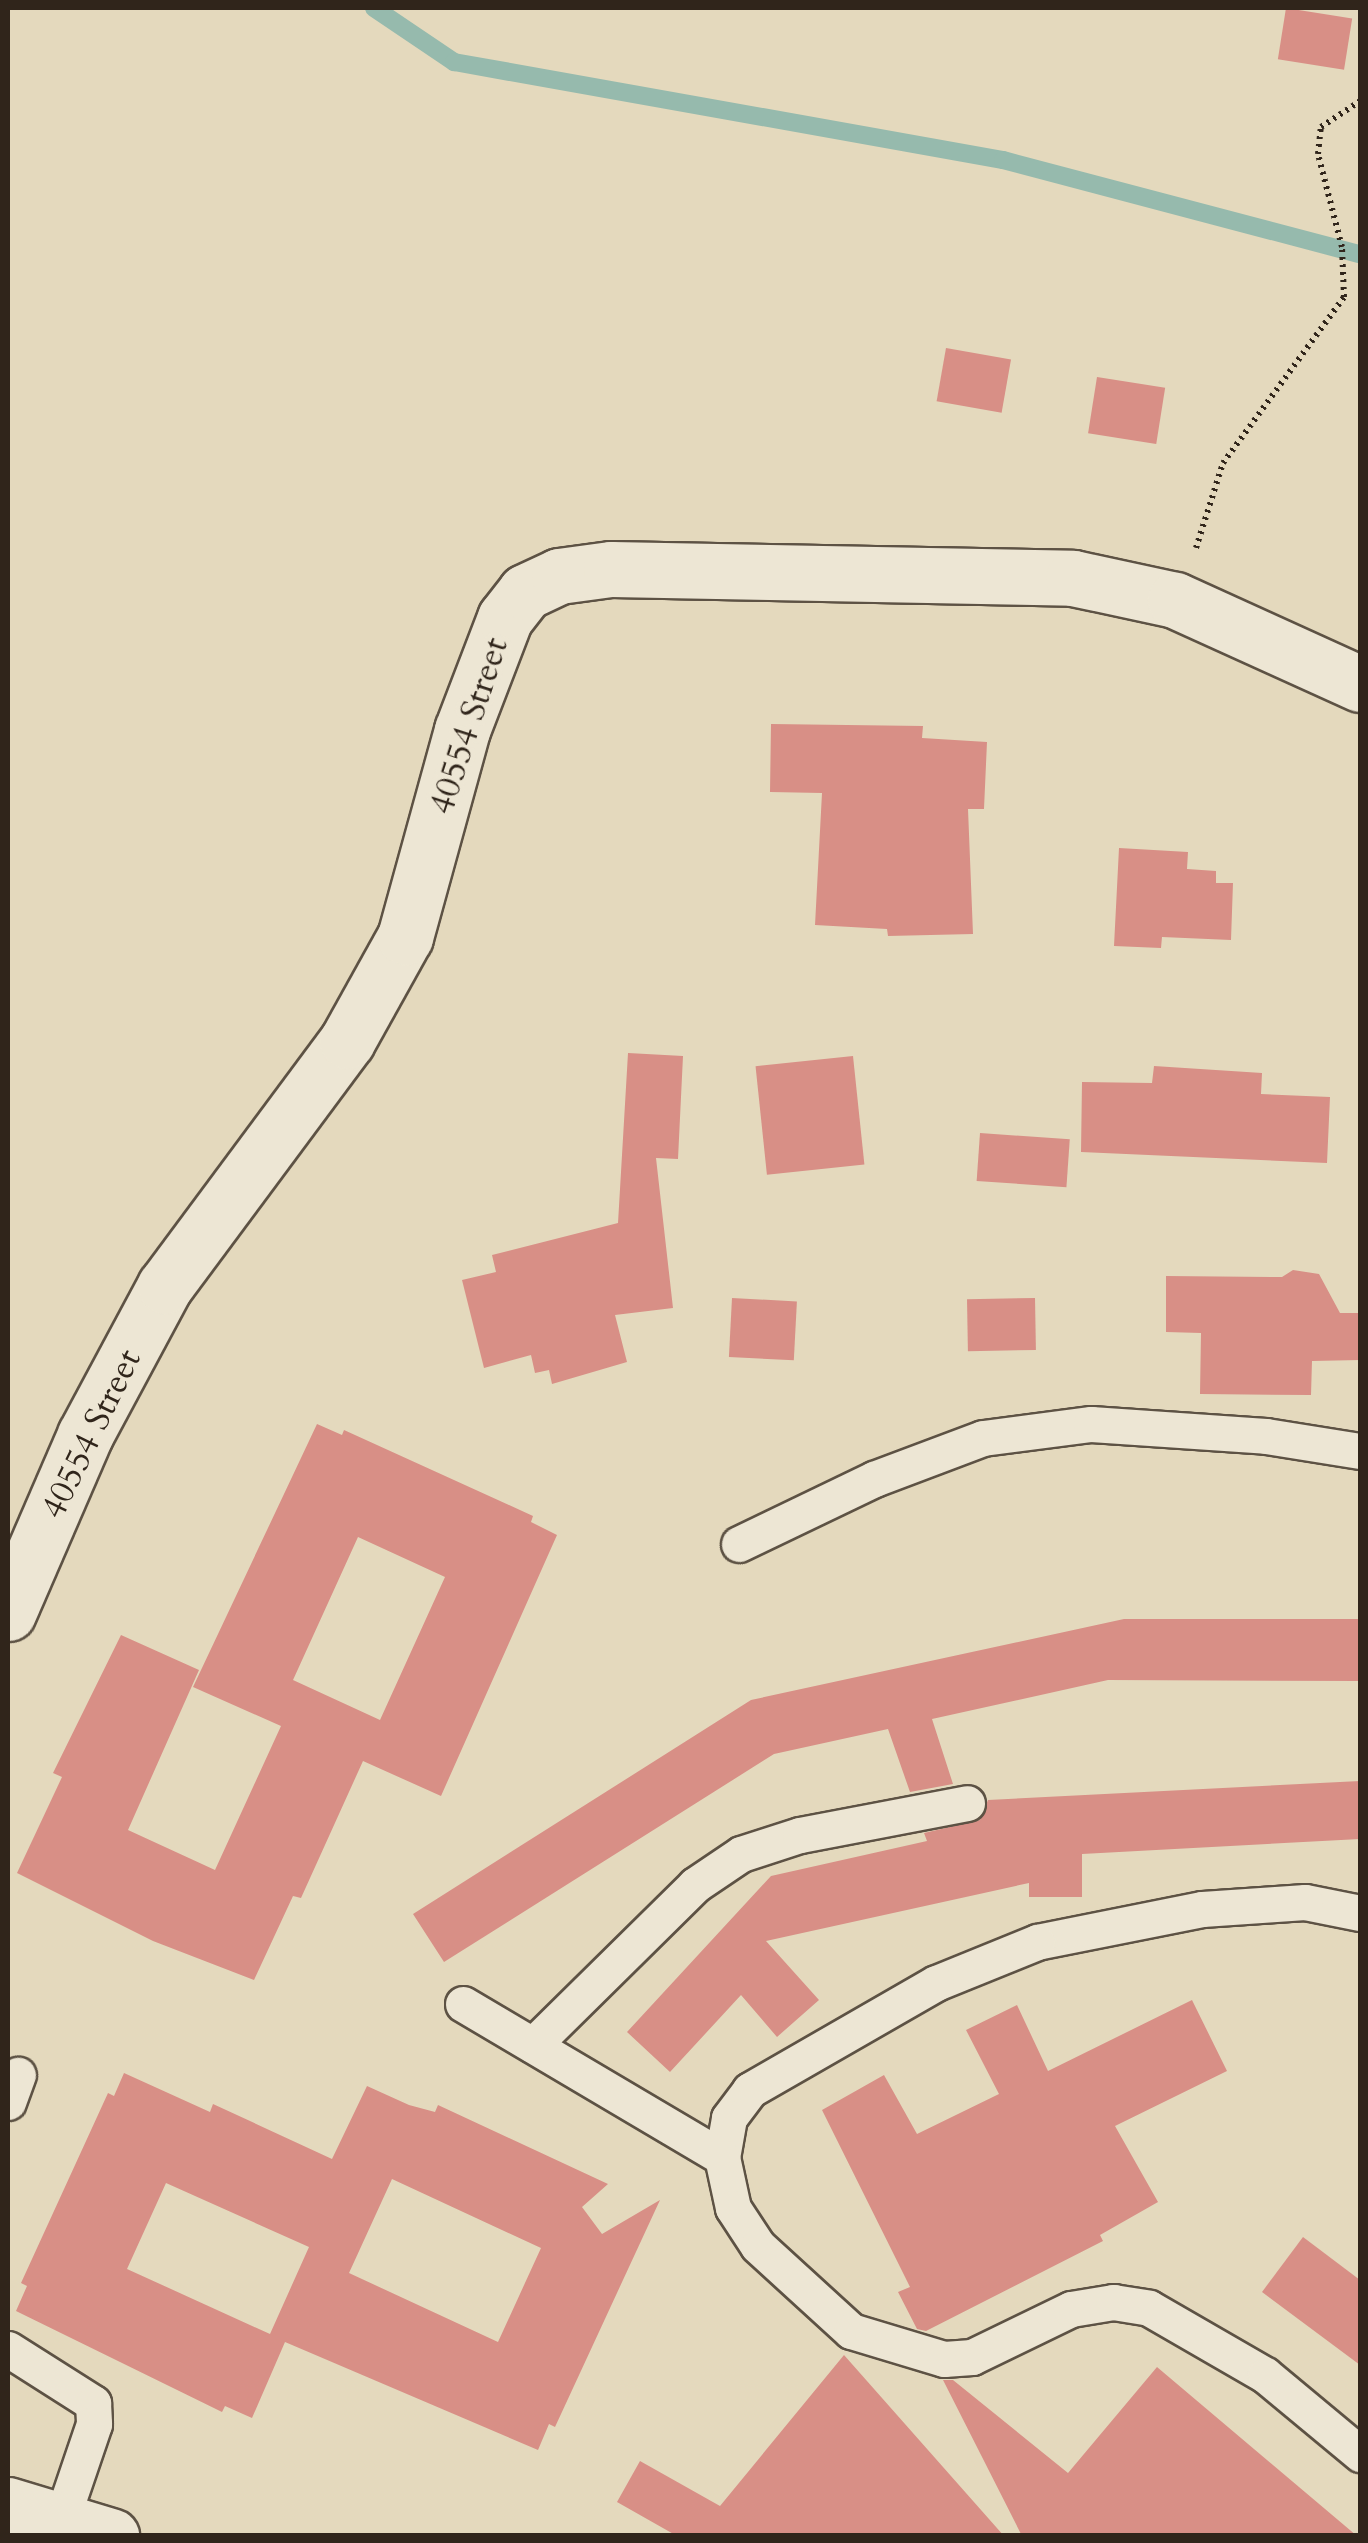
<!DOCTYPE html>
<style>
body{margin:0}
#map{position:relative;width:1368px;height:2543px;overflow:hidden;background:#e4d9bd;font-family:Cardo,serif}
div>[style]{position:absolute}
.stream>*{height:18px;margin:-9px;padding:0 9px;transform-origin:9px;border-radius:9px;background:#96baad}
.building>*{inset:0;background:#d88f86;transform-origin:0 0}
.path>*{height:6px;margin-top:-3px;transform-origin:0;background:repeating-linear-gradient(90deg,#30251b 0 2.5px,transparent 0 7.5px)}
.roads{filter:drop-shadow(2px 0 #5d5244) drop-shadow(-2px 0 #5d5244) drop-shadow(0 2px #5d5244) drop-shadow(0 -2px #5d5244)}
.lane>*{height:35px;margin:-17.5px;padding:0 17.5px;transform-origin:17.5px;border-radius:17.5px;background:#ede6d4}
.street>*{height:55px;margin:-27.5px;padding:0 27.5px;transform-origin:27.5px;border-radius:27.5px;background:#ede6d4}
span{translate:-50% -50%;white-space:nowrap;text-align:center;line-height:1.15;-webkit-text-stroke:10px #ede6d4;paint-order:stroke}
.street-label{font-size:35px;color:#30251b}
.frame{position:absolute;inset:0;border:10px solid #30251b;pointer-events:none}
</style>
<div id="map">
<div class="stream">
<i style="left:374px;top:8px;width:97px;rotate:34deg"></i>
<i style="left:454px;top:62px;width:558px;rotate:10.12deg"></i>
<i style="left:1003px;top:160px;width:369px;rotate:14.8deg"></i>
</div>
<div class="building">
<i style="left:1286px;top:8px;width:67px;height:52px;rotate:9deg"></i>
<i style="left:946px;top:348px;width:66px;height:54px;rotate:10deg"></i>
<i style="left:1097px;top:377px;width:69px;height:57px;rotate:9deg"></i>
<i style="clip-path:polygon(771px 724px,923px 726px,922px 738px,987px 742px,984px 809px,968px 809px,973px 934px,888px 936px,887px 929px,815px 925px,822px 793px,770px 792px)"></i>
<i style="clip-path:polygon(1119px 848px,1188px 852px,1187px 869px,1216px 871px,1216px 883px,1233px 883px,1231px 940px,1162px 937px,1161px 948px,1114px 946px)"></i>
<i style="clip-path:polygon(628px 1053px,683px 1056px,678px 1159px,656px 1158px,673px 1308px,615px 1315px,627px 1362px,552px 1384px,549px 1370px,535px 1373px,531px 1355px,484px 1368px,462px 1280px,496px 1272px,492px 1255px,618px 1223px)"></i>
<i style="left:853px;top:1056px;width:109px;height:98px;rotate:84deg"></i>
<i style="clip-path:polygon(1154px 1066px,1262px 1073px,1261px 1094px,1330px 1097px,1327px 1163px,1081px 1152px,1082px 1082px,1152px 1083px)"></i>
<i style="left:980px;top:1133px;width:90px;height:48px;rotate:4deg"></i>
<i style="clip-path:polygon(1293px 1270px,1319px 1274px,1340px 1313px,1360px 1313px,1360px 1360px,1312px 1361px,1311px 1395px,1200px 1394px,1201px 1333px,1166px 1332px,1166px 1276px,1282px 1277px)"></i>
<i style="left:732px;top:1298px;width:65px;height:59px;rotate:3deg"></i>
<i style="left:1035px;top:1298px;width:52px;height:68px;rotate:89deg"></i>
<i style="clip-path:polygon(evenodd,317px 1424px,342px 1435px,344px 1430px,533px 1516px,531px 1522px,557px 1535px,441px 1796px,363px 1761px,301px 1898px,293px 1896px,254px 1980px,153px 1941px,17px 1873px,62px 1777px,53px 1773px,121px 1635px,199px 1670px,128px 1830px,215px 1870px,281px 1726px,193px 1687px,317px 1424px,358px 1537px,445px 1577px,380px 1720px,293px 1680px,358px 1537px)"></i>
<i style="clip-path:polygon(1124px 1619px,1360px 1619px,1360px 1681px,1108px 1680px,932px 1719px,953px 1784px,910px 1792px,888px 1729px,774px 1754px,444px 1962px,413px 1914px,751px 1700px)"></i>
<i style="clip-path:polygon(1360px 1781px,1360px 1839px,1082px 1854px,1082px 1897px,1029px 1897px,1029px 1883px,766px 1941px,819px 2000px,777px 2037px,741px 1995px,670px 2072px,627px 2032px,771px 1876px,927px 1841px,924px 1833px,980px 1820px,988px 1800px)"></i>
<i style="clip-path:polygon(1192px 2000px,1227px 2071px,1115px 2126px,1158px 2202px,1100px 2235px,1103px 2241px,926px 2331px,917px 2329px,898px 2292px,910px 2287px,822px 2110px,884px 2075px,917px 2134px,999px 2094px,966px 2030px,1017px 2005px,1048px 2071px)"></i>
<i style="clip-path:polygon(evenodd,124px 2073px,210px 2112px,213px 2104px,332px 2159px,367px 2086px,409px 2105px,435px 2112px,438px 2105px,608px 2184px,582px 2207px,602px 2234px,660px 2200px,555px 2427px,549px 2424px,538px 2450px,285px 2342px,252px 2418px,225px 2406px,222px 2412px,16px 2311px,27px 2286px,21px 2283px,108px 2093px,114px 2096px,124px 2073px,392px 2179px,541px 2248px,498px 2342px,349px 2273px,392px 2179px,124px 2073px,166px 2183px,309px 2247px,270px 2334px,127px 2269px,166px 2183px)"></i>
<i style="clip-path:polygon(1303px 2237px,1360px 2280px,1360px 2365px,1262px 2292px)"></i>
<i style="clip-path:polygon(844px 2355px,1004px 2536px,677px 2536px,617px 2502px,640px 2461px,720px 2506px)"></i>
<i style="clip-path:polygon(1157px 2367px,1357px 2536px,1022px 2536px,943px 2380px,953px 2380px,1068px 2473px)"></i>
</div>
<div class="path">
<i style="left:1196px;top:548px;width:89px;rotate:-72.4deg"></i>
<i style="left:1223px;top:463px;width:205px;rotate:-53.9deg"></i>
<i style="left:1344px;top:297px;width:50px;rotate:-92.3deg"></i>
<i style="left:1342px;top:247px;width:96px;rotate:-104.5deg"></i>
<i style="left:1318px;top:154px;width:27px;rotate:-84deg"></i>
<i style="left:1321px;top:127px;width:47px;rotate:-33.7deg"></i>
</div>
<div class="roads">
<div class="lane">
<i style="left:739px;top:1544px;width:150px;rotate:-25.7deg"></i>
<i style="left:874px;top:1479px;width:116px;rotate:-20.6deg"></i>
<i style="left:983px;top:1438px;width:109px;rotate:-7.4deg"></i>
<i style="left:1091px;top:1424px;width:175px;rotate:3.9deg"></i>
<i style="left:1266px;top:1436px;width:95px;rotate:9.1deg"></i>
<i style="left:1360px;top:1913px;width:56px;rotate:-168.7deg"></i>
<i style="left:1305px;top:1902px;width:103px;rotate:176.1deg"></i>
<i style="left:1202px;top:1909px;width:168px;rotate:168.7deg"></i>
<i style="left:1037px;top:1942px;width:109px;rotate:157.9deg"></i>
<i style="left:936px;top:1983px;width:215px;rotate:150.1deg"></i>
<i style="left:750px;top:2090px;width:35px;rotate:127deg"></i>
<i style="left:729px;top:2118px;width:40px;rotate:100deg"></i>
<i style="left:722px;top:2157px;width:52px;rotate:77.8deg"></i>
<i style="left:733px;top:2208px;width:45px;rotate:56.7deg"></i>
<i style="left:758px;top:2246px;width:126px;rotate:42.4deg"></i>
<i style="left:851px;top:2331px;width:97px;rotate:16.8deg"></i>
<i style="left:944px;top:2359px;width:28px;rotate:-4deg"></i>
<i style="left:972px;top:2357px;width:110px;rotate:-25.9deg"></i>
<i style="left:1071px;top:2309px;width:43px;rotate:-9.5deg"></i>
<i style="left:1113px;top:2302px;width:36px;rotate:9deg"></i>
<i style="left:1149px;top:2308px;width:134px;rotate:30deg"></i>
<i style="left:1265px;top:2375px;width:124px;rotate:39.7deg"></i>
<i style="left:463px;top:2004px;width:301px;rotate:30.6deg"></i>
<i style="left:533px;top:2045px;width:228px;rotate:-44.6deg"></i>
<i style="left:695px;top:1885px;width:55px;rotate:-34deg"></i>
<i style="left:741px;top:1854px;width:62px;rotate:-17.9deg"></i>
<i style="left:800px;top:1835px;width:170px;rotate:-10.8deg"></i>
<i style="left:8px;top:2102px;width:29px;rotate:-70deg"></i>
<i style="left:8px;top:2349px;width:101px;rotate:32.4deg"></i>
<i style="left:93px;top:2403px;width:21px;rotate:87deg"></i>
<i style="left:94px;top:2424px;width:102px;rotate:108.8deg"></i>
</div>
<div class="street">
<i style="left:8px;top:1613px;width:194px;rotate:-66.6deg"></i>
<i style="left:85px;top:1435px;width:169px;rotate:-61.8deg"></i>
<i style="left:165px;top:1286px;width:305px;rotate:-53.4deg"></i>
<i style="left:347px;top:1041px;width:119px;rotate:-60.9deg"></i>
<i style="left:405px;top:937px;width:215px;rotate:-74.6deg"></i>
<i style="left:462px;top:730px;width:120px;rotate:-69deg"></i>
<i style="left:505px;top:618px;width:33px;rotate:-52deg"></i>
<i style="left:525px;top:592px;width:38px;rotate:-25deg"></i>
<i style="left:559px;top:576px;width:52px;rotate:-7.7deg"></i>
<i style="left:611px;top:569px;width:462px;rotate:1.1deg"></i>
<i style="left:1073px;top:578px;width:104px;rotate:12.2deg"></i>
<i style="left:1175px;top:600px;width:203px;rotate:24.4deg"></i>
<i style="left:8px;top:2505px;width:108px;rotate:16.8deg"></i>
</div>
</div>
<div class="street-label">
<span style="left:469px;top:726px;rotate:-72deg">40554 Street</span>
<span style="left:91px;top:1434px;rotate:-64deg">40554 Street</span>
</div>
<div class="frame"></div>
</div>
